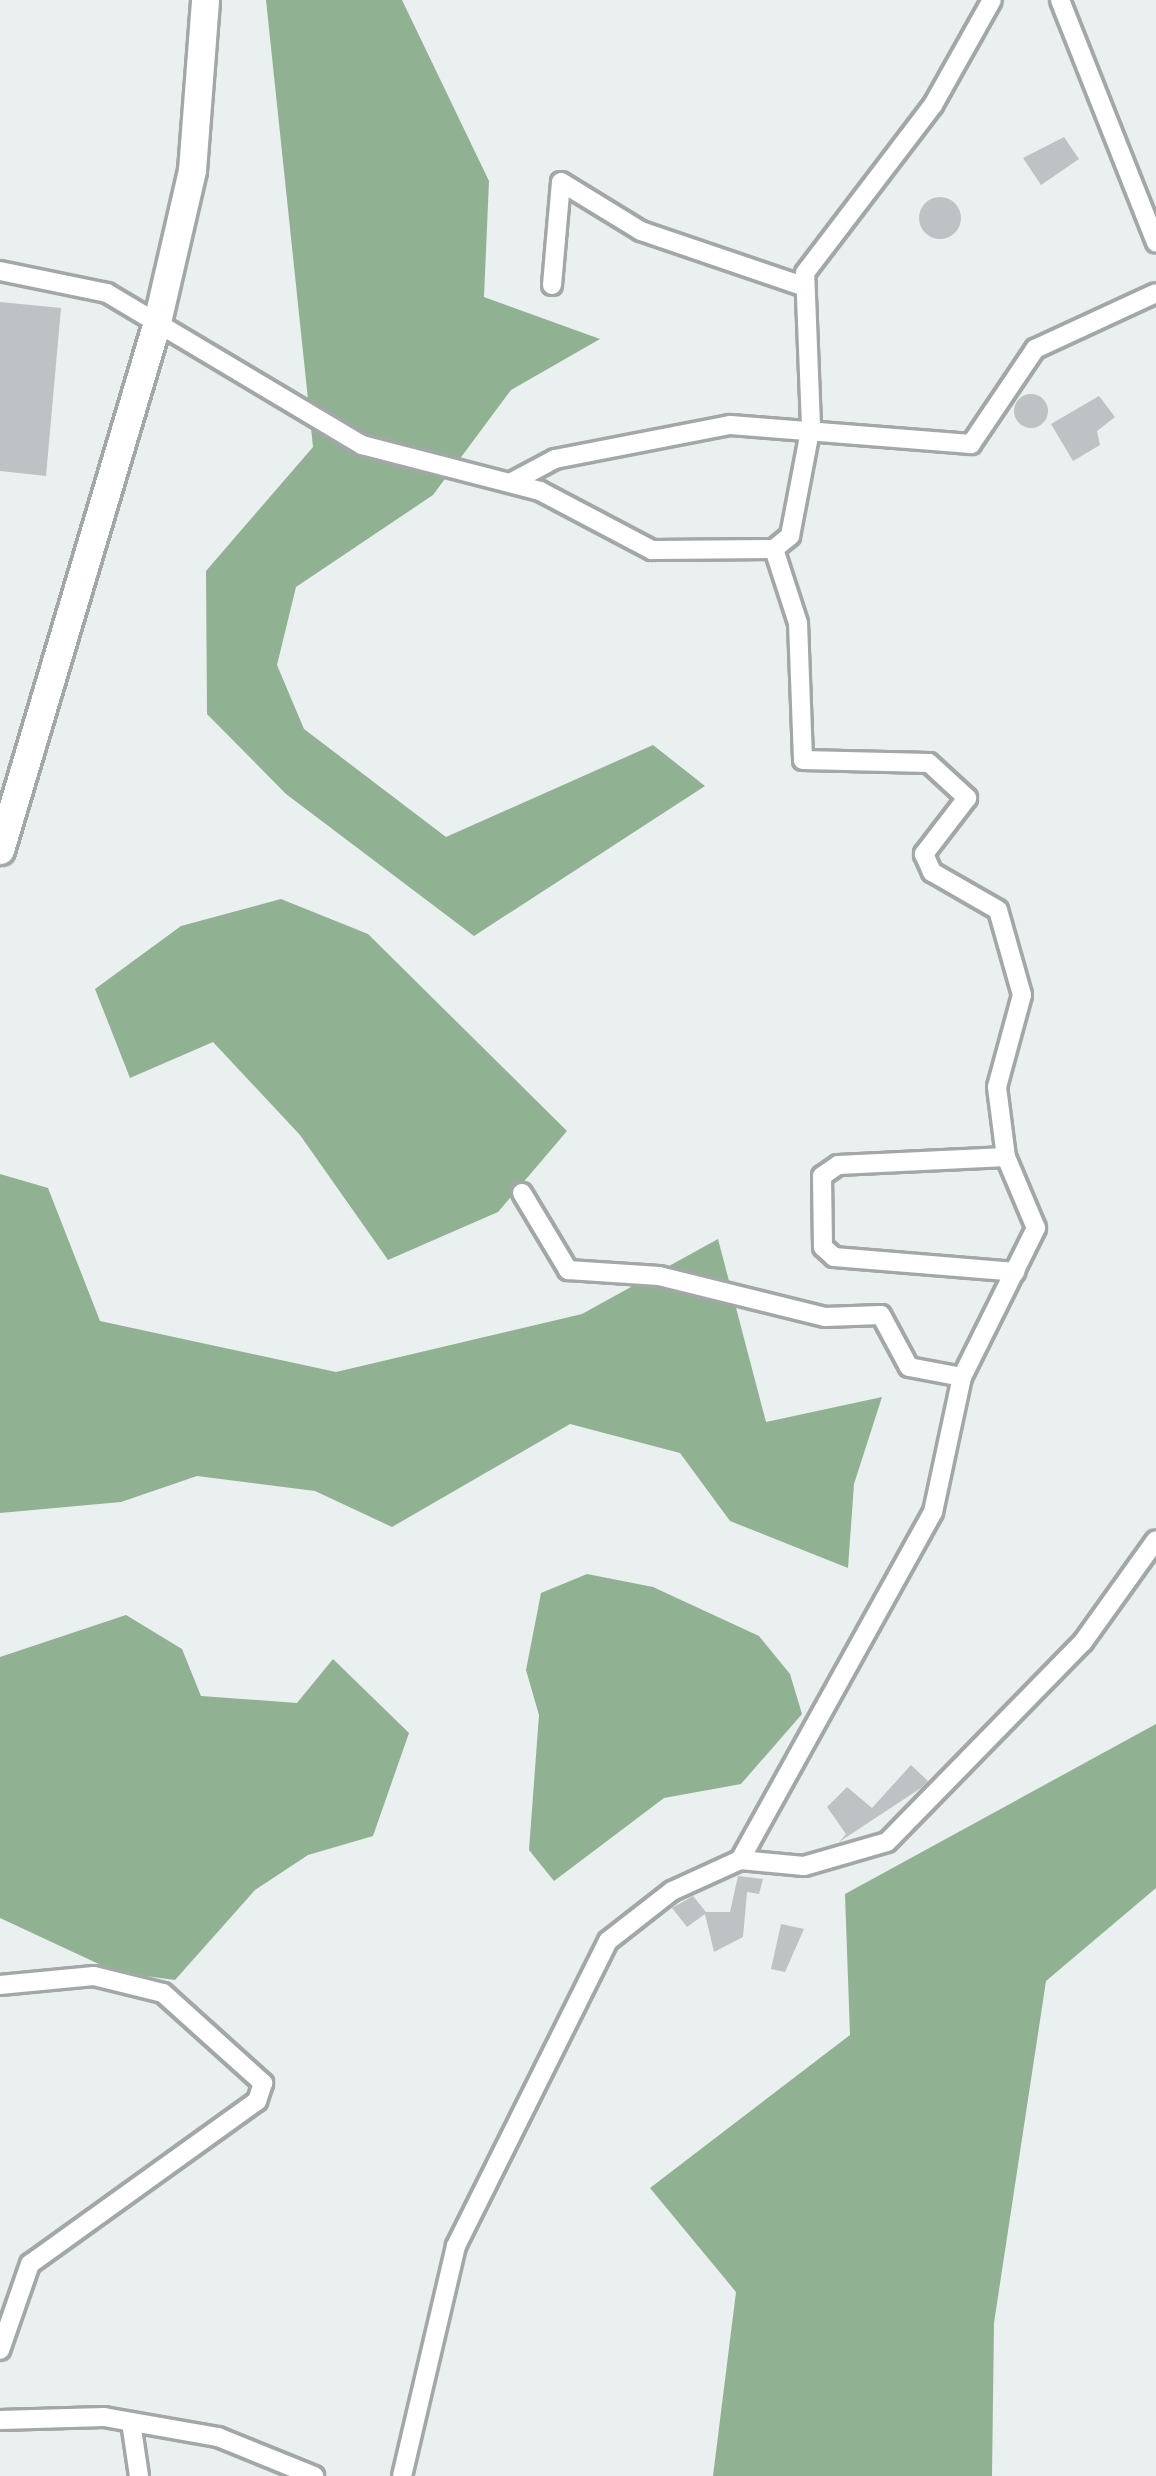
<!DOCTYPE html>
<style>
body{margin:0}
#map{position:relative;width:1156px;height:2476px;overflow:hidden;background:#eaeff0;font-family:Commissioner,sans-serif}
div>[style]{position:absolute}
.forest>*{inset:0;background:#91b292}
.building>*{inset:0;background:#bec2c4}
.round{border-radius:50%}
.roads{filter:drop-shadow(3px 0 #a2a7a8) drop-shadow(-3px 0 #a2a7a8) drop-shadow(0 3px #a2a7a8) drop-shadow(0 -3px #a2a7a8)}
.street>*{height:18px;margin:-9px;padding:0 9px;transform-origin:9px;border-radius:9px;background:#fff}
.secondary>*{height:27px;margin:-13.5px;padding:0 13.5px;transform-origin:13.5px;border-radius:13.5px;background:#fff}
span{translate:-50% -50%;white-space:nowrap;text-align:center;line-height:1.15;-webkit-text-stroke:9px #fff;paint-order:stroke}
</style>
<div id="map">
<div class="forest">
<i style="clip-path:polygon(266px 0,402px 0,489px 181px,484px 297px,600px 339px,511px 390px,433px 495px,296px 587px,277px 665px,304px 729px,446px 837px,653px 745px,705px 786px,474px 936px,286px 794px,207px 714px,206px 571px,313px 447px)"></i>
<i style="clip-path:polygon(281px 899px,368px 934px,567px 1131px,498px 1212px,388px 1260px,300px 1135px,213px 1042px,130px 1078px,95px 989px,181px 926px)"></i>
<i style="clip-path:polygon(0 1174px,48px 1188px,100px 1321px,336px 1372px,582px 1314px,718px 1239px,766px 1422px,882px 1397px,854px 1484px,848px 1568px,730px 1521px,680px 1453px,570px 1424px,392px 1527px,315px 1491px,197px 1476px,121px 1502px,0 1513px)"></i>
<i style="clip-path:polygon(587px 1574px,653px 1587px,759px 1636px,790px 1674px,802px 1714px,741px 1784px,664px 1798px,554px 1881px,529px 1850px,539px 1715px,526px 1670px,541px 1593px)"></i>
<i style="clip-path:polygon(126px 1615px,182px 1649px,201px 1696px,297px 1703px,333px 1659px,409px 1733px,373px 1836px,308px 1855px,255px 1890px,175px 1980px,116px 1972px,0 1918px,0 1657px)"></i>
<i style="clip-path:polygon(1156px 1724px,1156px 1888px,1046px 1981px,994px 2323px,992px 2476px,713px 2476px,736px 2292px,650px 2188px,850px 2035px,845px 1894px)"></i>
</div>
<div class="building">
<i style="clip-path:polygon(1064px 137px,1079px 159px,1041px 185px,1023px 158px)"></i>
<i class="round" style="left:919px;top:197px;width:42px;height:42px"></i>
<i style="clip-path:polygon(0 302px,61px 308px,46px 476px,0 471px)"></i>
<i class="round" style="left:1014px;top:394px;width:34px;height:34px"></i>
<i style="clip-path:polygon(1099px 396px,1115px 417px,1097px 431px,1100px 445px,1073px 461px,1051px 424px)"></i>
<i style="clip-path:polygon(911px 1765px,928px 1781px,921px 1788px,839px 1842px,846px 1834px,827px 1807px,847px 1787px,872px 1808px)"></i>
<i style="clip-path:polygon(738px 1876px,763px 1879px,759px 1894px,747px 1892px,743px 1937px,714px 1952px,705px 1914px,687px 1927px,672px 1908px,693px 1896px,706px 1912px,730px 1912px)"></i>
<i style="clip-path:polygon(781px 1924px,804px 1929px,785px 1972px,771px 1969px)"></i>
</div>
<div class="roads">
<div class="street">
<i style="left:1060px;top:0;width:261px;rotate:68.4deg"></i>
<i style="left:0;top:271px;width:109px;rotate:11.6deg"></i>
<i style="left:107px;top:293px;width:297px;rotate:30.8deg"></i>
<i style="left:362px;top:445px;width:184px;rotate:14.5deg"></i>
<i style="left:540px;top:491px;width:127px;rotate:27.8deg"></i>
<i style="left:652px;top:550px;width:122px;rotate:-0.5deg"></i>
<i style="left:774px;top:549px;width:78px;rotate:72deg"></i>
<i style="left:798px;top:623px;width:137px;rotate:87.9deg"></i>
<i style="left:803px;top:760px;width:126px;rotate:1.4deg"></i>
<i style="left:929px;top:763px;width:52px;rotate:42.6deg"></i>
<i style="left:967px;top:798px;width:71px;rotate:127.5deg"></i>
<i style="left:924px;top:854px;width:20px;rotate:66deg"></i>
<i style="left:932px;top:872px;width:76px;rotate:29.9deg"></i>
<i style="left:998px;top:910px;width:88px;rotate:74.2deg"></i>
<i style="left:1022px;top:995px;width:95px;rotate:105.2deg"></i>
<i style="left:997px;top:1087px;width:71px;rotate:82.7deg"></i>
<i style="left:1006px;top:1157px;width:77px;rotate:67.1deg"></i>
<i style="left:1036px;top:1228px;width:166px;rotate:116.4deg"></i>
<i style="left:962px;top:1377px;width:138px;rotate:102.1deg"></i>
<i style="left:933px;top:1512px;width:398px;rotate:119deg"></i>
<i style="left:740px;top:1860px;width:75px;rotate:155.5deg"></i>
<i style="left:672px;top:1891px;width:81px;rotate:142deg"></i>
<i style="left:608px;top:1941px;width:341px;rotate:116.5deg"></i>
<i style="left:456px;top:2246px;width:236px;rotate:103.2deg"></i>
<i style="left:552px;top:285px;width:103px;rotate:-85deg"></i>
<i style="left:561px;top:182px;width:94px;rotate:31.5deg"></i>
<i style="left:641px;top:231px;width:171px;rotate:18.8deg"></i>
<i style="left:512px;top:482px;width:49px;rotate:-28.1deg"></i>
<i style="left:555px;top:459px;width:178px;rotate:-11deg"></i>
<i style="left:730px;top:425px;width:242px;rotate:4.5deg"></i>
<i style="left:971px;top:444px;width:115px;rotate:-56deg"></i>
<i style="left:1035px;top:349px;width:133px;rotate:-24.8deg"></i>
<i style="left:774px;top:549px;width:21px;rotate:-39deg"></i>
<i style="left:790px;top:536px;width:112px;rotate:-79.2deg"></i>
<i style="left:811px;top:426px;width:153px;rotate:-92.2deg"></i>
<i style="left:805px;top:273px;width:211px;rotate:-52.7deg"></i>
<i style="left:933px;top:105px;width:120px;rotate:-60.7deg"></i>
<i style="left:1006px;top:1157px;width:168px;rotate:177.3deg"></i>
<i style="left:838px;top:1165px;width:19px;rotate:145deg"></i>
<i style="left:822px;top:1176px;width:71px;rotate:89.2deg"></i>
<i style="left:823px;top:1247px;width:15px;rotate:42deg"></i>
<i style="left:834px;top:1257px;width:182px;rotate:4.7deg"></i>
<i style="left:522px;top:1193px;width:90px;rotate:59.1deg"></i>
<i style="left:568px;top:1270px;width:91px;rotate:3.8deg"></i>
<i style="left:659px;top:1276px;width:171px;rotate:13.9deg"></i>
<i style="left:825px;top:1317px;width:56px;rotate:-2deg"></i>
<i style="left:881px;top:1315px;width:59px;rotate:61.7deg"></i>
<i style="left:909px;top:1367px;width:54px;rotate:10.7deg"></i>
<i style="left:740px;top:1860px;width:64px;rotate:5.4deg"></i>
<i style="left:804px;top:1866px;width:86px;rotate:-16.1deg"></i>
<i style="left:887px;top:1842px;width:280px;rotate:-45.6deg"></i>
<i style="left:1083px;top:1642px;width:125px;rotate:-54.4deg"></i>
<i style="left:0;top:1985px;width:94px;rotate:-5.5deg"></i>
<i style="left:94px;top:1976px;width:71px;rotate:13.8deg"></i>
<i style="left:163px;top:1993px;width:135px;rotate:42deg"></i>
<i style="left:263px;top:2083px;width:19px;rotate:108deg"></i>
<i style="left:257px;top:2101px;width:279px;rotate:144.3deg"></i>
<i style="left:30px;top:2264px;width:91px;rotate:109.2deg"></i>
<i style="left:0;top:2420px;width:104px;rotate:-1.7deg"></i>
<i style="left:104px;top:2417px;width:116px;rotate:10deg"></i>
<i style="left:218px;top:2437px;width:104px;rotate:22.1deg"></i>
<i style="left:131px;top:2422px;width:55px;rotate:81.6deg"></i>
</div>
<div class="secondary">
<i style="left:0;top:850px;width:551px;rotate:-73.44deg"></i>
<i style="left:157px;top:322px;width:156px;rotate:-77deg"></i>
<i style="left:192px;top:170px;width:170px;rotate:-85.6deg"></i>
</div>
</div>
</div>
